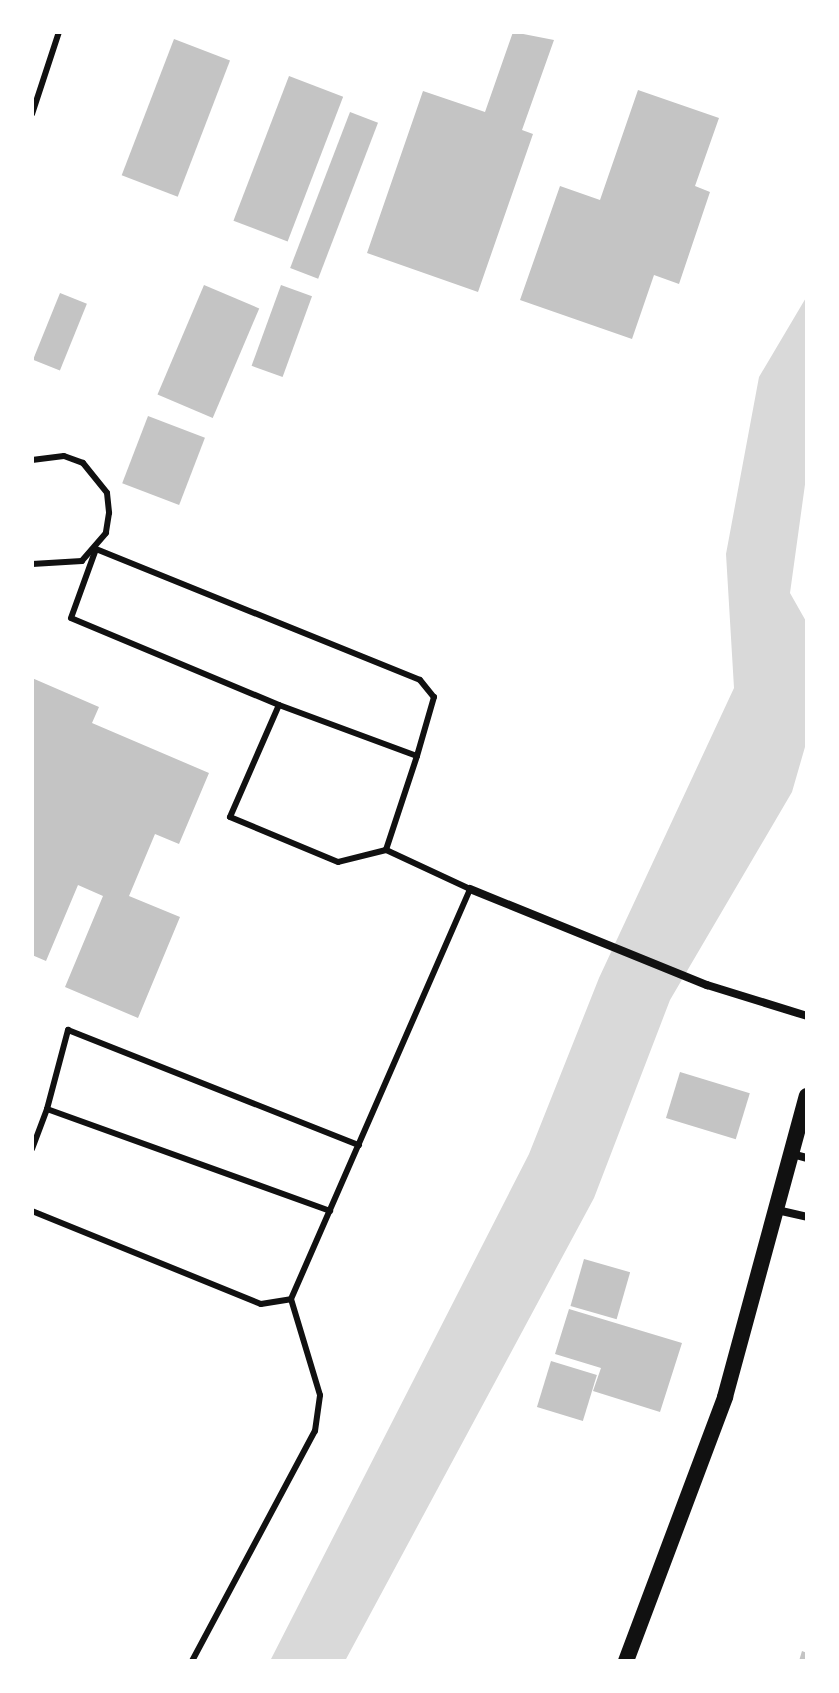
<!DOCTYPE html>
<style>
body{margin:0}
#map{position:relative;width:839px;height:1693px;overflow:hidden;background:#fff;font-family:"DejaVu Sans",sans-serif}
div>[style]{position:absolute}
.water>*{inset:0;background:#d9d9d9}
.building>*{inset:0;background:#c4c4c4;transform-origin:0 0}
.service>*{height:6px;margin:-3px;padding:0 3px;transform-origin:3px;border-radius:3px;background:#111}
.minor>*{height:8px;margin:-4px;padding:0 4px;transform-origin:4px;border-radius:4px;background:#111}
.secondary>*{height:16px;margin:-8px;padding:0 8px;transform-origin:8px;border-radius:8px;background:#111}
span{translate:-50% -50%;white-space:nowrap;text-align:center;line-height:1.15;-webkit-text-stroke:7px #fff;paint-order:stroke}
.frame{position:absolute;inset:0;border:34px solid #fff;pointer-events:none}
</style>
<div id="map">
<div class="water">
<i style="clip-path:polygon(807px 296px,807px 470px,790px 593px,807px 623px,807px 740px,792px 792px,670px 1000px,594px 1198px,345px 1661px,270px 1661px,529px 1154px,599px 978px,734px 688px,726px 554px,759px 377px)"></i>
</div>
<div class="building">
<i style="clip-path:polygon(513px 32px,554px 40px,522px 130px,533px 134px,478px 292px,367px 253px,423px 91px,485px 112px)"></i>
<i style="left:174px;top:39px;width:60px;height:146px;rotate:21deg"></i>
<i style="left:289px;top:76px;width:58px;height:155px;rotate:21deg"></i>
<i style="clip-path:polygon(638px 90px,719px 118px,695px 186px,710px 192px,679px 284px,654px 275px,632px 339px,520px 300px,560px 186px,600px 200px)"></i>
<i style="left:350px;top:112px;width:30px;height:167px;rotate:21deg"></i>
<i style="left:204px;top:285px;width:60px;height:119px;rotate:23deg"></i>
<i style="left:281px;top:285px;width:33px;height:86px;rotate:20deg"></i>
<i style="left:60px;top:293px;width:29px;height:72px;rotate:22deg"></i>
<i style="left:148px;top:416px;width:61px;height:72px;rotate:21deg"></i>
<i style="clip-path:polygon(32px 678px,99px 707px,92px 723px,209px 773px,179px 844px,155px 834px,129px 896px,180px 917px,138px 1018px,65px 987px,103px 896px,78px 885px,46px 961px,32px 955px)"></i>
<i style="left:680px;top:1072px;width:73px;height:48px;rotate:17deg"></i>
<i style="left:584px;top:1259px;width:48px;height:49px;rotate:16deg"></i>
<i style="clip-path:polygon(569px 1309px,682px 1343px,660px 1412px,593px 1391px,601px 1368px,555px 1354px)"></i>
<i style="left:551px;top:1361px;width:48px;height:48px;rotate:17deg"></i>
<i style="clip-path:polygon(802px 1651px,807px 1653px,807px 1661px,799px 1661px)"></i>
</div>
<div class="service">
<i style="left:32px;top:114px;width:86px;rotate:-71.8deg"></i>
<i style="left:32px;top:460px;width:32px;rotate:-7deg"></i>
<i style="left:64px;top:456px;width:20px;rotate:20deg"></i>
<i style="left:83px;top:463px;width:38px;rotate:51deg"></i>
<i style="left:107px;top:493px;width:20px;rotate:84deg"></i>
<i style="left:109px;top:513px;width:20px;rotate:99deg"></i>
<i style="left:106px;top:533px;width:37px;rotate:131deg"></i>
<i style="left:82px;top:561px;width:50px;rotate:176.6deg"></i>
<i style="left:279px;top:705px;width:225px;rotate:-157.3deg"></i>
<i style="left:71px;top:618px;width:73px;rotate:-70.1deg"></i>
<i style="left:96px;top:549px;width:349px;rotate:22deg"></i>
<i style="left:420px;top:680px;width:22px;rotate:51deg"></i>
<i style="left:434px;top:697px;width:61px;rotate:106.1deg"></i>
<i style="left:47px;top:1109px;width:82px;rotate:-75.1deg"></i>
<i style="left:68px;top:1030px;width:313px;rotate:21.6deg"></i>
<i style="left:32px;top:1149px;width:43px;rotate:-69.4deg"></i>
<i style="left:47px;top:1109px;width:301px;rotate:19.8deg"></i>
<i style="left:32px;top:1211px;width:247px;rotate:22.1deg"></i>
<i style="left:261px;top:1304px;width:30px;rotate:-9deg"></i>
<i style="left:291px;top:1299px;width:447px;rotate:-66.4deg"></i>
<i style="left:470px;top:889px;width:93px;rotate:-155.1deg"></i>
<i style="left:386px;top:850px;width:49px;rotate:166deg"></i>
<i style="left:338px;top:862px;width:117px;rotate:-157.4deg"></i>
<i style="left:230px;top:817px;width:122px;rotate:-66.4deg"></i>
<i style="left:279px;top:705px;width:147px;rotate:20.3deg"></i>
<i style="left:417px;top:756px;width:99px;rotate:108.3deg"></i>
<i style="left:192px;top:1661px;width:261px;rotate:-61.9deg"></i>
<i style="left:315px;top:1431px;width:36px;rotate:-82deg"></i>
<i style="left:320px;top:1395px;width:100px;rotate:-106.8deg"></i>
</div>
<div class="minor">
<i style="left:470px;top:889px;width:256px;rotate:22.1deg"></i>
<i style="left:707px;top:985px;width:105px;rotate:17.2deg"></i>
<i style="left:792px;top:1154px;width:16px;rotate:15deg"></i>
<i style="left:777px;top:1210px;width:31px;rotate:13deg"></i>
</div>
<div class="secondary">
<i style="left:626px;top:1661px;width:282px;rotate:-69.4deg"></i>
<i style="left:725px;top:1397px;width:312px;rotate:-74.8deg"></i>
</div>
<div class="frame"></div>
</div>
